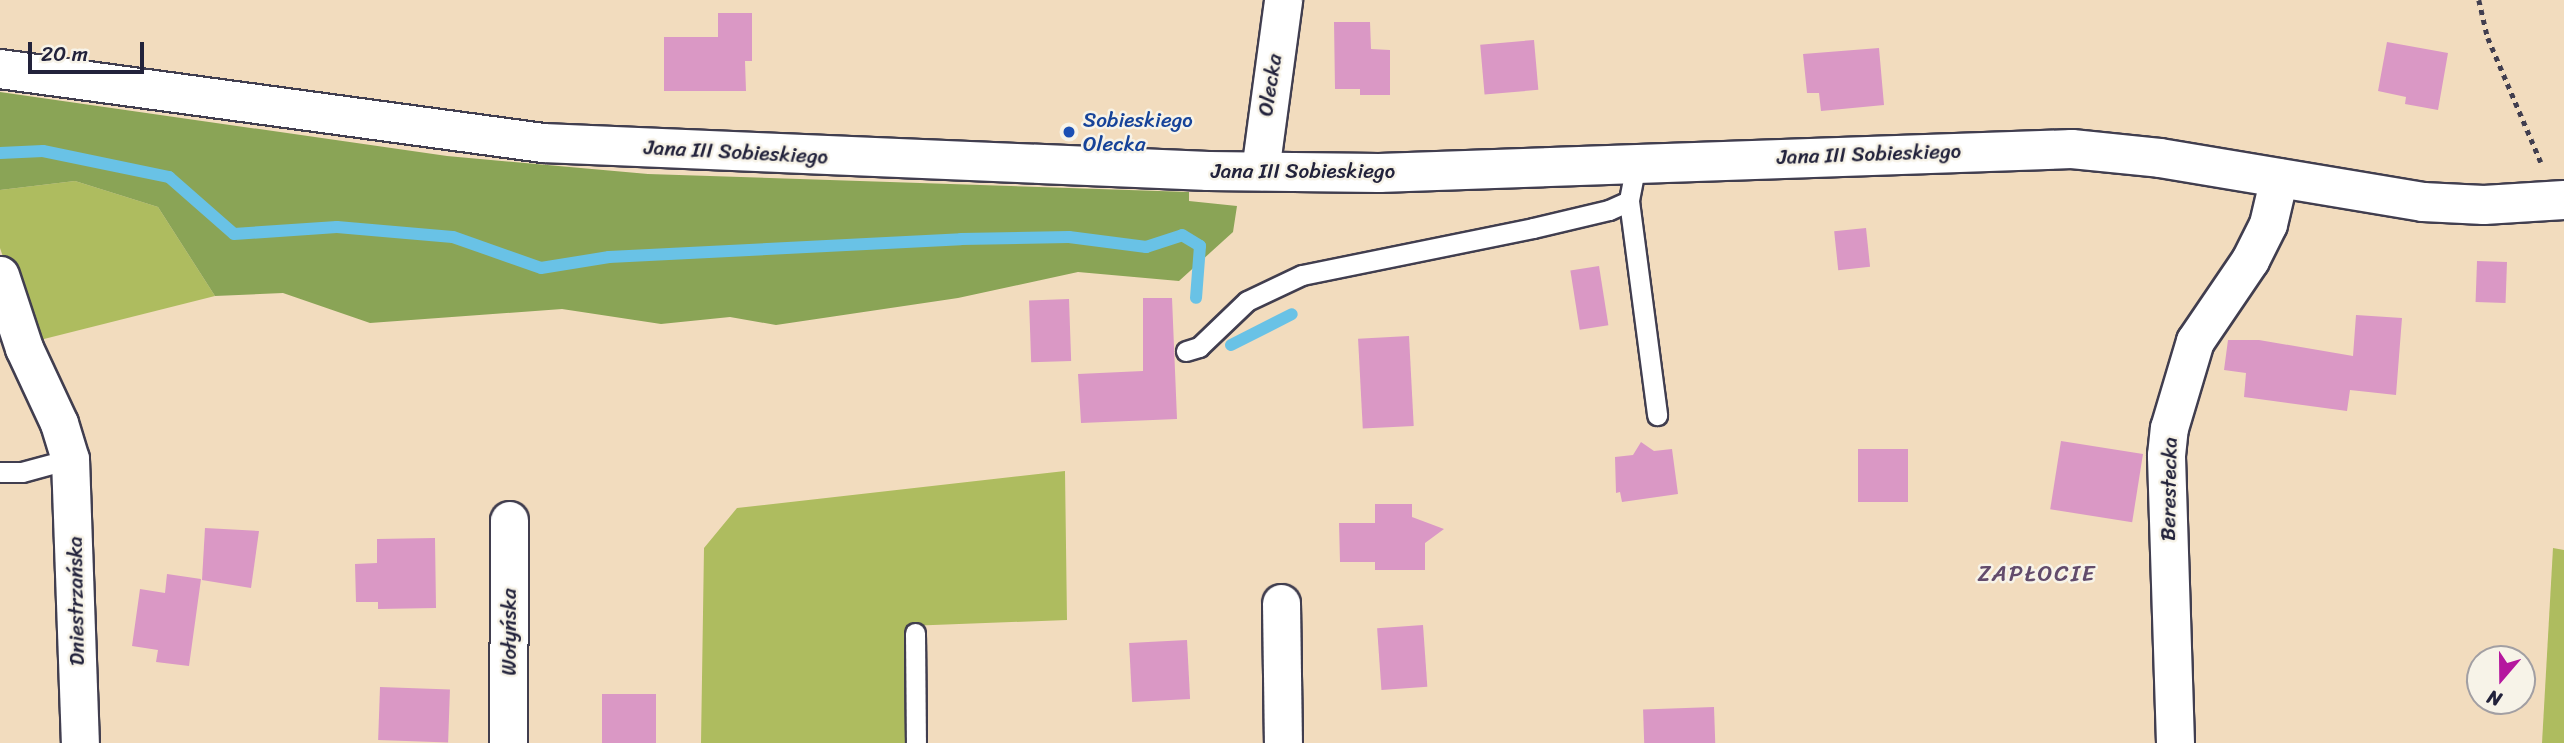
<!DOCTYPE html>
<meta charset="utf-8">
<style>
body{margin:0}
#map{position:relative;width:2564px;height:743px;overflow:hidden;background:#f2dcbe;font-family:Sriracha,sans-serif}
div>[style]{position:absolute}
.green>*{inset:0;background:#aebc5f}
.forest>*{inset:0;background:#8aa456}
.stream>*{height:12px;margin:-6px;padding:0 6px;transform-origin:6px;border-radius:6px;background:#69c2e6}
.building>*{inset:0;background:#da98c5;transform-origin:0 0}
.path>*{height:4.5px;margin-top:-2.25px;transform-origin:0;background:repeating-linear-gradient(90deg,#413e4f 0 5px,transparent 0 10px)}
.roads{filter:drop-shadow(2px 0 #413e4f) drop-shadow(-2px 0 #413e4f) drop-shadow(0 2px #413e4f) drop-shadow(0 -2px #413e4f)}
.service>*{height:19px;margin:-9.5px;padding:0 9.5px;transform-origin:9.5px;border-radius:9.5px;background:#fff}
.minor>*{height:37px;margin:-18.5px;padding:0 18.5px;transform-origin:18.5px;border-radius:18.5px;background:#fff}
.tertiary>*{height:38px;margin:-19px;padding:0 19px;transform-origin:19px;border-radius:19px;background:#fff}
.dots>*{width:19px;height:19px;translate:-50% -50%;box-sizing:border-box;border:4px solid #f7f3e8;border-radius:50%}
span{translate:-50% -50%;white-space:nowrap;text-align:center;line-height:1.15;-webkit-text-stroke:5px #f7f3e8;paint-order:stroke}
.street-label{font-size:21px;color:#22223b}
.transit-label{font-size:21px;color:#164399}
.left{translate:0 -50%;text-align:left}
.neighbourhood-label{font-size:23px;color:#624b6b;letter-spacing:2px}
.north{position:absolute;left:2466px;top:645px;width:70px;height:70px;box-sizing:border-box;background:#f7f3e8;border:2px solid #a29fa3;border-radius:50%;rotate:200deg;font-size:19px;font-weight:700;line-height:28px;text-align:center;color:#22223b}
.north::after{content:'';display:block;margin:auto;width:24px;height:32px;background:#b5179e;clip-path:polygon(50% 0,100% 100%,50% 72%,0 100%)}
.scale{position:absolute;left:28px;top:42px;width:116px;height:32px;box-sizing:border-box;border:4px solid #22223b;border-top:0;padding-left:9px;font-size:21px;line-height:24px;white-space:nowrap;color:#22223b;-webkit-text-stroke:5px #f7f3e8;paint-order:stroke}
</style>
<div id="map">
<div class="green">
<i style="clip-path:polygon(75px 181px,158px 207px,215px 296px,32px 342px,0 248px,0 190px)"></i>
<i style="clip-path:polygon(1065px 471px,1067px 620px,907px 626px,908px 743px,701px 743px,704px 548px,737px 508px)"></i>
<i style="clip-path:polygon(2553px 548px,2564px 550px,2564px 743px,2542px 743px)"></i>
</div>
<div class="forest">
<i style="clip-path:polygon(0 92px,447px 156px,648px 174px,1189px 192px,1189px 201px,1237px 206px,1233px 232px,1179px 281px,1078px 272px,958px 298px,776px 325px,730px 317px,661px 324px,562px 309px,370px 323px,283px 293px,215px 296px,158px 207px,75px 181px,0 190px)"></i>
</div>
<div class="stream">
<i style="left:0;top:153px;width:43px;rotate:-2.7deg"></i>
<i style="left:43px;top:151px;width:129px;rotate:11.7deg"></i>
<i style="left:169px;top:177px;width:86px;rotate:41.2deg"></i>
<i style="left:234px;top:234px;width:103px;rotate:-3.9deg"></i>
<i style="left:337px;top:227px;width:116px;rotate:4.9deg"></i>
<i style="left:453px;top:237px;width:93px;rotate:19.4deg"></i>
<i style="left:541px;top:268px;width:69px;rotate:-9.2deg"></i>
<i style="left:609px;top:257px;width:352px;rotate:-2.9deg"></i>
<i style="left:961px;top:239px;width:108px;rotate:-1.1deg"></i>
<i style="left:1069px;top:237px;width:78px;rotate:7.4deg"></i>
<i style="left:1146px;top:247px;width:38px;rotate:-18deg"></i>
<i style="left:1182px;top:235px;width:21px;rotate:31deg"></i>
<i style="left:1200px;top:246px;width:52px;rotate:94.4deg"></i>
<i style="left:1231px;top:345px;width:68px;rotate:-26.9deg"></i>
</div>
<div class="building">
<i style="clip-path:polygon(718px 13px,752px 13px,752px 61px,745px 61px,746px 91px,664px 91px,664px 37px,718px 37px)"></i>
<i style="clip-path:polygon(1334px 22px,1370px 22px,1371px 49px,1390px 50px,1390px 95px,1360px 95px,1360px 89px,1335px 89px)"></i>
<i style="left:1534px;top:40px;width:50px;height:54px;rotate:85deg"></i>
<i style="clip-path:polygon(2387px 42px,2448px 53px,2438px 110px,2405px 104px,2406px 97px,2378px 91px)"></i>
<i style="clip-path:polygon(1879px 48px,1884px 105px,1821px 111px,1819px 93px,1807px 93px,1803px 54px)"></i>
<i style="left:1866px;top:228px;width:39px;height:32px;rotate:84deg"></i>
<i style="left:2477px;top:261px;width:30px;height:41px;rotate:2deg"></i>
<i style="left:1599px;top:266px;width:60px;height:29px;rotate:81deg"></i>
<i style="clip-path:polygon(1143px 298px,1172px 298px,1177px 419px,1081px 423px,1078px 374px,1143px 371px)"></i>
<i style="left:1069px;top:299px;width:62px;height:40px;rotate:88deg"></i>
<i style="clip-path:polygon(2356px 315px,2402px 318px,2396px 395px,2350px 390px,2347px 411px,2244px 397px,2246px 373px,2224px 370px,2228px 340px,2259px 340px,2353px 356px)"></i>
<i style="left:1409px;top:336px;width:90px;height:51px;rotate:87deg"></i>
<i style="left:2061px;top:441px;width:83px;height:69px;rotate:9deg"></i>
<i style="clip-path:polygon(1641px 442px,1654px 451px,1672px 449px,1678px 494px,1622px 502px,1620px 492px,1616px 493px,1615px 457px,1633px 455px)"></i>
<i style="left:1858px;top:449px;width:50px;height:53px"></i>
<i style="clip-path:polygon(1375px 504px,1412px 504px,1412px 517px,1444px 529px,1425px 543px,1425px 570px,1375px 570px,1375px 562px,1340px 562px,1339px 523px,1375px 523px)"></i>
<i style="clip-path:polygon(205px 528px,259px 531px,251px 588px,202px 580px)"></i>
<i style="clip-path:polygon(435px 538px,436px 608px,378px 609px,378px 602px,356px 602px,355px 564px,377px 563px,377px 539px)"></i>
<i style="clip-path:polygon(167px 574px,201px 579px,189px 666px,156px 662px,158px 650px,132px 646px,140px 589px,165px 593px)"></i>
<i style="left:1423px;top:625px;width:62px;height:46px;rotate:86deg"></i>
<i style="left:1187px;top:640px;width:59px;height:58px;rotate:87deg"></i>
<i style="left:380px;top:687px;width:70px;height:53px;rotate:2deg"></i>
<i style="left:602px;top:694px;width:54px;height:49px"></i>
<i style="left:1714px;top:707px;width:36px;height:71px;rotate:88deg"></i>
</div>
<div class="path">
<i style="left:2479px;top:0;width:39px;rotate:77deg"></i>
<i style="left:2488px;top:38px;width:135px;rotate:66.9deg"></i>
</div>
<div class="roads">
<div class="service">
<i style="left:1636px;top:164px;width:38px;rotate:101deg"></i>
<i style="left:1629px;top:201px;width:216px;rotate:82.5deg"></i>
<i style="left:1186px;top:351px;width:14px;rotate:-17deg"></i>
<i style="left:1199px;top:347px;width:66px;rotate:-43.8deg"></i>
<i style="left:1247px;top:301px;width:61px;rotate:-25.3deg"></i>
<i style="left:1302px;top:275px;width:236px;rotate:-11.5deg"></i>
<i style="left:1533px;top:228px;width:78px;rotate:-13.3deg"></i>
<i style="left:1609px;top:210px;width:22px;rotate:-24deg"></i>
<i style="left:0;top:472px;width:22px"></i>
<i style="left:22px;top:472px;width:50px;rotate:-15.2deg"></i>
<i style="left:915px;top:633px;width:110px;rotate:89.5deg"></i>
</div>
<div class="minor">
<i style="left:1260px;top:171px;width:173px;rotate:-82.3deg"></i>
<i style="left:0;top:275px;width:77px;rotate:71.8deg"></i>
<i style="left:24px;top:348px;width:83px;rotate:65deg"></i>
<i style="left:59px;top:423px;width:38px;rotate:73deg"></i>
<i style="left:70px;top:459px;width:284px;rotate:88deg"></i>
<i style="left:1281px;top:603px;width:140px;rotate:89.2deg"></i>
<i style="left:508px;top:743px;width:223px;rotate:-89.7deg"></i>
<i style="left:2175px;top:743px;width:288px;rotate:-91.8deg"></i>
<i style="left:2166px;top:455px;width:27px;rotate:-84deg"></i>
<i style="left:2169px;top:428px;width:91px;rotate:-73.4deg"></i>
<i style="left:2195px;top:341px;width:98px;rotate:-55.8deg"></i>
<i style="left:2250px;top:260px;width:40px;rotate:-63.4deg"></i>
<i style="left:2268px;top:224px;width:48px;rotate:-76.8deg"></i>
</div>
<div class="tertiary">
<i style="left:0;top:69px;width:548px;rotate:7.76deg"></i>
<i style="left:543px;top:143px;width:666px;rotate:2.41deg"></i>
<i style="left:1208px;top:171px;width:171px;rotate:0.7deg"></i>
<i style="left:1379px;top:173px;width:693px;rotate:-1.98deg"></i>
<i style="left:2072px;top:149px;width:88px;rotate:5.8deg"></i>
<i style="left:2160px;top:158px;width:267px;rotate:9.5deg"></i>
<i style="left:2423px;top:202px;width:61px;rotate:2.8deg"></i>
<i style="left:2484px;top:205px;width:80px;rotate:-3.6deg"></i>
</div>
</div>
<div class="dots">
<i style="left:1069px;top:132px;background:#1a4fb4"></i>
</div>
<div class="street-label">
<span style="left:1270px;top:85px;rotate:-81deg">Olecka</span>
<span style="left:736px;top:152px;rotate:3deg">Jana III Sobieskiego</span>
<span style="left:1869px;top:154px;rotate:-2deg">Jana III Sobieskiego</span>
<span style="left:1303px;top:171px">Jana III Sobieskiego</span>
<span style="left:2169px;top:489px;rotate:-89deg">Berestecka</span>
<span style="left:76px;top:601px;rotate:-91deg">Dniestrzańska</span>
<span style="left:509px;top:632px;rotate:-90deg">Wołyńska</span>
</div>
<div class="transit-label">
<span class="left" style="left:1083px;top:132px">Sobieskiego<br>Olecka</span>
</div>
<div class="neighbourhood-label">
<span style="left:2037px;top:574px">ZAPŁOCIE</span>
</div>
<div class="north">N</div>
<div class="scale">20 m</div>
</div>
